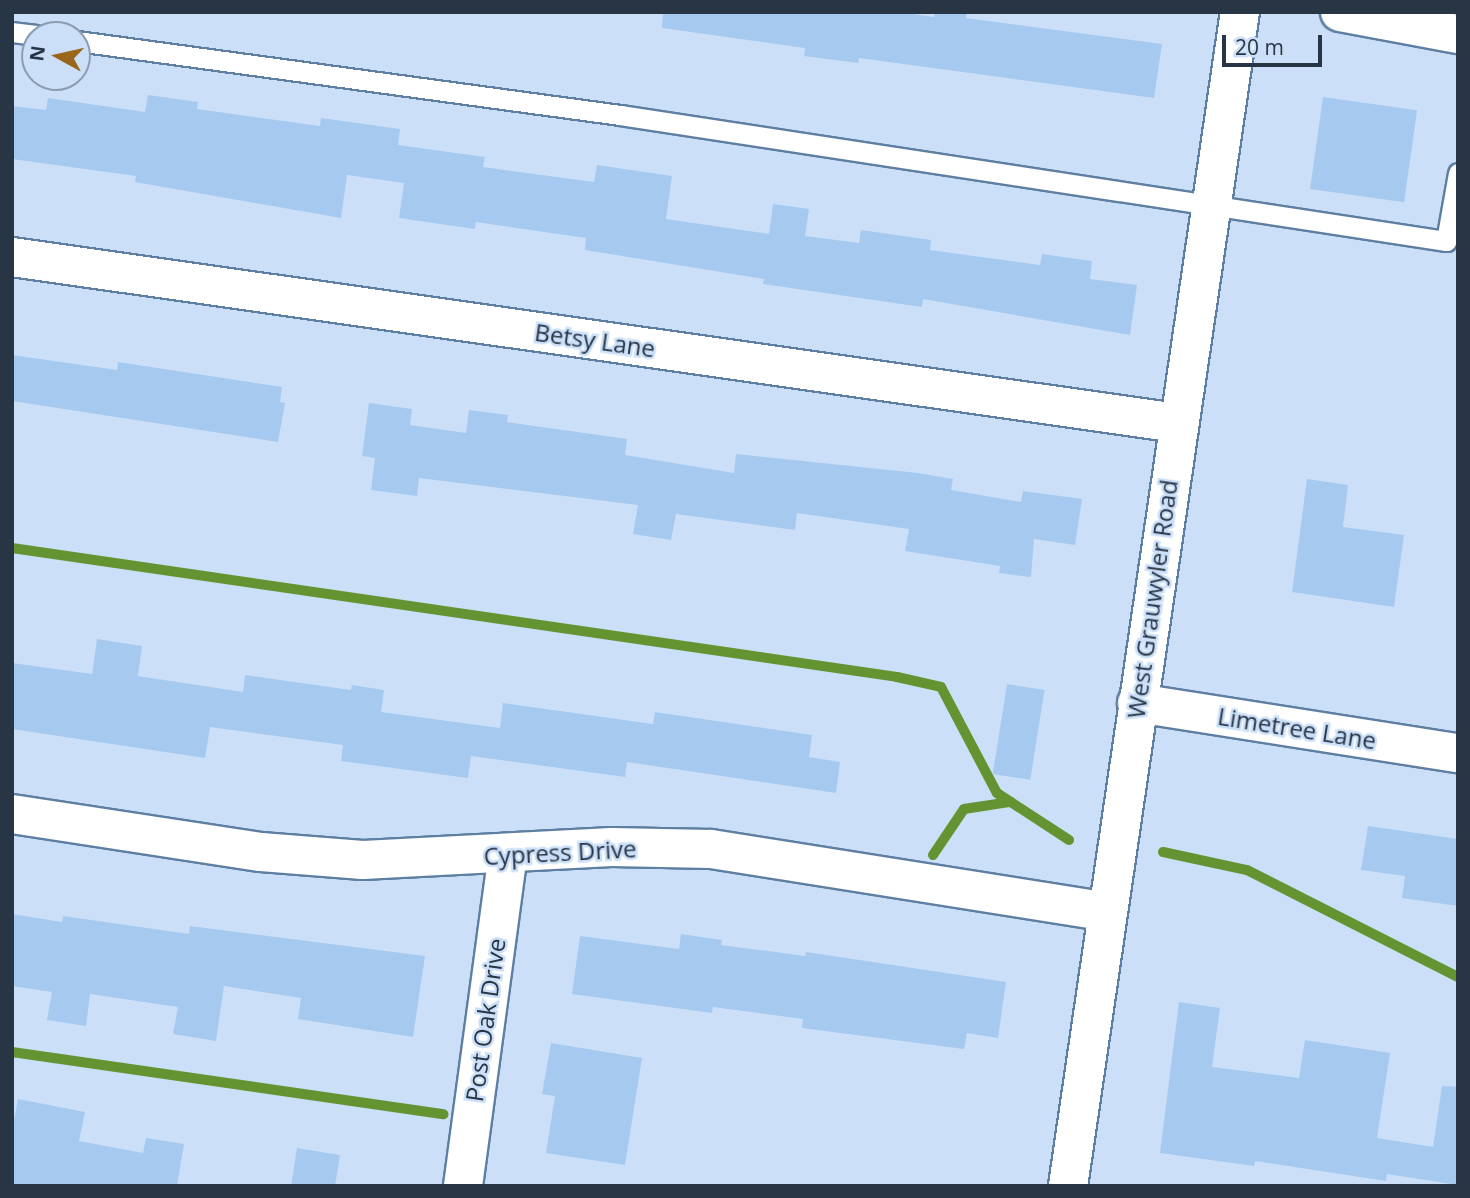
<!DOCTYPE html>
<style>
body{margin:0}
#map{position:relative;width:1470px;height:1198px;overflow:hidden;background:#cbe0f8;font-family:"Open Sans",sans-serif}
div>[style]{position:absolute}
.stream>*{height:10px;margin:-5px;padding:0 5px;transform-origin:5px;border-radius:5px;background:#649432}
.building>*{inset:0;background:#a6c9f0;transform-origin:0 0}
.roads{filter:drop-shadow(2px 0 #5e7fa2) drop-shadow(-2px 0 #5e7fa2) drop-shadow(0 2px #5e7fa2) drop-shadow(0 -2px #5e7fa2)}
.service>*{height:19px;margin:-9.5px;padding:0 9.5px;transform-origin:9.5px;border-radius:9.5px;background:#fff}
.minor>*{height:38px;margin:-19px;padding:0 19px;transform-origin:19px;border-radius:19px;background:#fff}
.secondary>*{height:38px;margin:-19px;padding:0 19px;transform-origin:19px;border-radius:19px;background:#fff}
span{translate:-50% -50%;white-space:nowrap;text-align:center;line-height:1.15;-webkit-text-stroke:5px #cbe0f8;paint-order:stroke}
.street-label{font-size:24px;color:#273545}
.frame{position:absolute;inset:0;border:14px solid #273545;pointer-events:none}
.north{position:absolute;left:21px;top:21px;width:70px;height:70px;box-sizing:border-box;background:#cbe0f8;border:2px solid #899cb0;border-radius:50%;rotate:278deg;font-size:19px;font-weight:700;line-height:28px;text-align:center;color:#273545}
.north::after{content:'';display:block;margin:auto;width:24px;height:32px;background:#99661b;clip-path:polygon(50% 0,100% 100%,50% 72%,0 100%)}
.scale{position:absolute;left:1222px;top:35px;width:100px;height:32px;box-sizing:border-box;border:4px solid #273545;border-top:0;padding-left:9px;font-size:21px;line-height:24px;white-space:nowrap;color:#273545;-webkit-text-stroke:5px #cbe0f8;paint-order:stroke}
</style>
<div id="map">
<div class="stream">
<i style="left:12px;top:548px;width:894px;rotate:8.29deg"></i>
<i style="left:897px;top:677px;width:45px;rotate:12.8deg"></i>
<i style="left:941px;top:687px;width:120px;rotate:62.2deg"></i>
<i style="left:997px;top:793px;width:86px;rotate:33.1deg"></i>
<i style="left:1163px;top:852px;width:86px;rotate:12.1deg"></i>
<i style="left:1247px;top:870px;width:237px;rotate:26.9deg"></i>
<i style="left:933px;top:855px;width:55px;rotate:-56deg"></i>
<i style="left:964px;top:809px;width:47px;rotate:-8.7deg"></i>
<i style="left:12px;top:1052px;width:436px;rotate:8.2deg"></i>
</div>
<div class="building">
<i style="clip-path:polygon(663px 12px,898px 12px,934px 17px,935px 12px,967px 12px,966px 18px,1162px 44px,1154px 98px,859px 58px,858px 63px,804px 56px,805px 48px,662px 28px)"></i>
<i style="clip-path:polygon(148px 95px,198px 102px,197px 109px,320px 126px,321px 118px,400px 129px,398px 145px,485px 157px,483px 167px,594px 182px,597px 165px,672px 176px,666px 219px,769px 234px,773px 204px,809px 209px,805px 236px,859px 243px,861px 230px,931px 240px,930px 250px,1040px 265px,1042px 254px,1092px 261px,1090px 279px,1137px 285px,1130px 335px,923px 299px,922px 307px,763px 284px,764px 279px,585px 250px,586px 238px,476px 222px,475px 229px,399px 218px,404px 183px,347px 175px,341px 218px,135px 182px,136px 176px,12px 159px,12px 106px,46px 110px,48px 98px,145px 112px)"></i>
<i style="left:1323px;top:97px;width:95px;height:93px;rotate:8deg"></i>
<i style="clip-path:polygon(12px 355px,117px 370px,118px 362px,282px 387px,280px 402px,285px 403px,278px 442px,12px 401px)"></i>
<i style="clip-path:polygon(369px 403px,412px 409px,410px 425px,466px 433px,469px 410px,508px 415px,507px 422px,627px 439px,625px 455px,734px 473px,736px 454px,918px 473px,953px 479px,951px 490px,1021px 502px,1023px 491px,1082px 499px,1075px 545px,1034px 539px,1031px 577px,999px 573px,1000px 566px,905px 551px,909px 529px,797px 513px,795px 530px,676px 514px,671px 540px,633px 534px,638px 505px,419px 478px,417px 496px,371px 490px,375px 458px,362px 456px)"></i>
<i style="clip-path:polygon(1307px 479px,1348px 485px,1343px 527px,1404px 535px,1394px 607px,1292px 592px)"></i>
<i style="clip-path:polygon(97px 639px,142px 646px,138px 676px,243px 692px,245px 675px,351px 690px,352px 685px,384px 690px,381px 712px,500px 728px,503px 703px,653px 724px,655px 712px,812px 735px,809px 757px,840px 762px,836px 793px,627px 762px,625px 777px,471px 756px,468px 778px,341px 761px,343px 745px,210px 727px,205px 758px,12px 729px,12px 663px,92px 674px)"></i>
<i style="left:1007px;top:684px;width:38px;height:91px;rotate:9deg"></i>
<i style="clip-path:polygon(1368px 826px,1458px 839px,1458px 906px,1402px 898px,1405px 876px,1361px 870px)"></i>
<i style="clip-path:polygon(12px 914px,62px 922px,63px 916px,189px 934px,190px 926px,425px 956px,413px 1037px,298px 1019px,301px 998px,224px 986px,216px 1041px,173px 1034px,178px 1007px,90px 994px,86px 1026px,47px 1020px,52px 992px,12px 986px)"></i>
<i style="clip-path:polygon(681px 934px,722px 940px,721px 945px,805px 956px,806px 952px,1006px 982px,998px 1038px,967px 1033px,964px 1049px,802px 1028px,803px 1019px,713px 1007px,712px 1013px,572px 994px,580px 936px,679px 949px)"></i>
<i style="clip-path:polygon(1179px 1002px,1220px 1008px,1212px 1067px,1299px 1078px,1305px 1040px,1390px 1053px,1377px 1138px,1433px 1147px,1442px 1086px,1458px 1087px,1458px 1185px,1387px 1174px,1386px 1181px,1255px 1161px,1254px 1166px,1160px 1153px)"></i>
<i style="clip-path:polygon(551px 1043px,642px 1058px,625px 1165px,546px 1153px,555px 1096px,542px 1094px)"></i>
<i style="clip-path:polygon(18px 1099px,85px 1112px,79px 1141px,143px 1153px,146px 1138px,184px 1144px,177px 1186px,12px 1186px,12px 1131px)"></i>
<i style="clip-path:polygon(297px 1148px,340px 1155px,335px 1186px,291px 1186px)"></i>
</div>
<div class="roads">
<div class="service">
<i style="left:12px;top:32px;width:23px;rotate:7deg"></i>
<i style="left:77px;top:41px;width:548px;rotate:7.76deg"></i>
<i style="left:620px;top:115px;width:836px;rotate:8.67deg"></i>
<i style="left:1446px;top:241px;width:69px;rotate:-80deg"></i>
</div>
<div class="minor">
<i style="left:12px;top:257px;width:1177px;rotate:8.11deg"></i>
<i style="left:1137px;top:703px;width:325px;rotate:8.9deg"></i>
<i style="left:12px;top:814px;width:252px;rotate:8.7deg"></i>
<i style="left:261px;top:852px;width:102px;rotate:4.5deg"></i>
<i style="left:363px;top:860px;width:249px;rotate:-3deg"></i>
<i style="left:612px;top:847px;width:99px;rotate:1.2deg"></i>
<i style="left:711px;top:849px;width:401px;rotate:9deg"></i>
<i style="left:463px;top:1186px;width:334px;rotate:-82.3deg"></i>
</div>
<div class="secondary">
<i style="left:1340px;top:12px;width:120px;rotate:10.6deg"></i>
<i style="left:1068px;top:1186px;width:1187px;rotate:-81.67deg"></i>
</div>
</div>
<div class="street-label">
<span style="left:595px;top:340px;rotate:8deg">Betsy Lane</span>
<span style="left:1152px;top:599px;rotate:-82deg">West Grauwyler Road</span>
<span style="left:1297px;top:728px;rotate:9deg">Limetree Lane</span>
<span style="left:560px;top:852px;rotate:-3deg">Cypress Drive</span>
<span style="left:485px;top:1020px;rotate:-82deg">Post Oak Drive</span>
</div>
<div class="frame"></div>
<div class="north">N</div>
<div class="scale">20 m</div>
</div>
